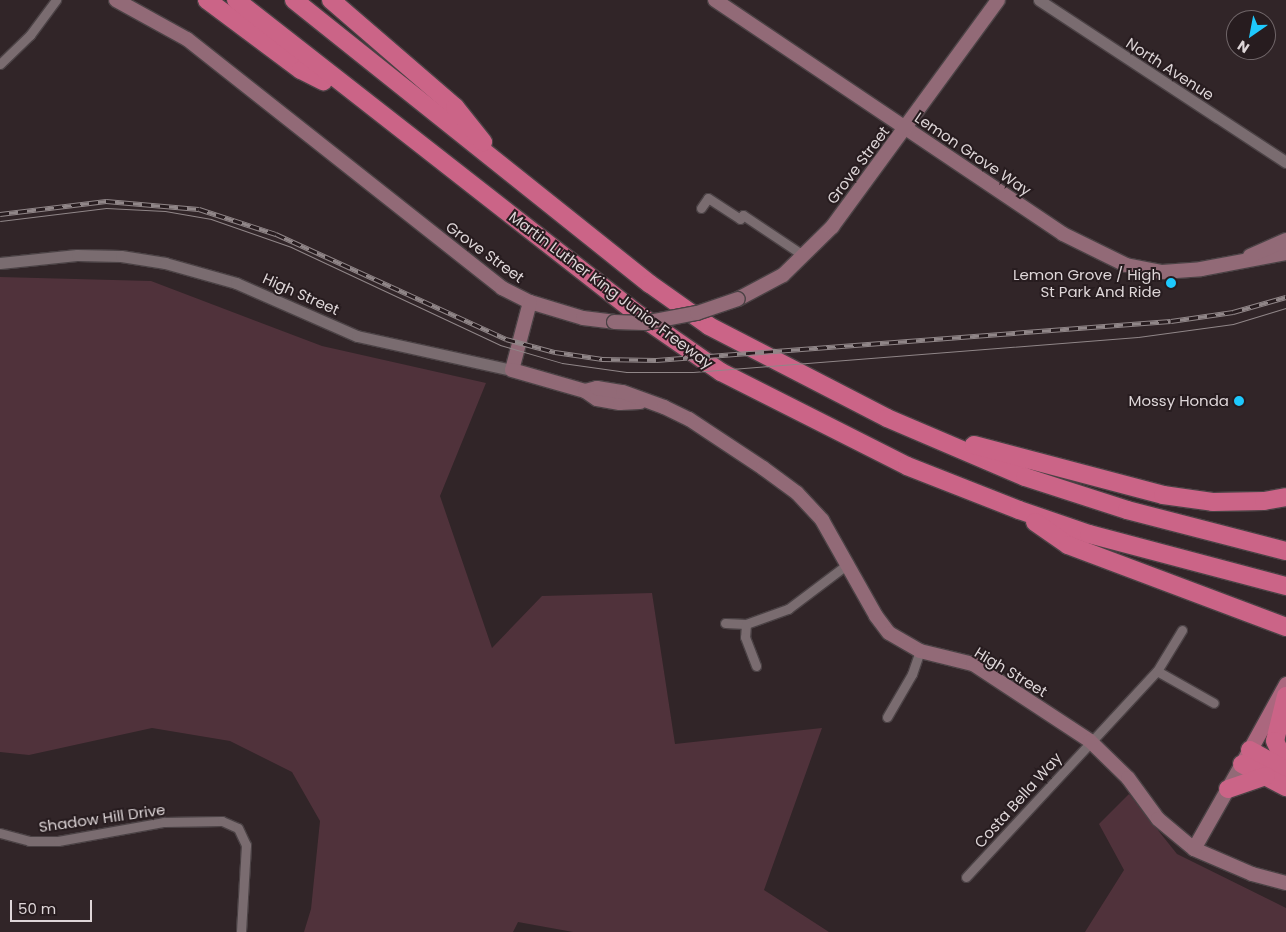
<!DOCTYPE html>
<style>
body{margin:0}
#map{position:relative;width:1286px;height:932px;overflow:hidden;background:#312528;font-family:Poppins,sans-serif}
div>[style]{position:absolute}
.green>*{inset:0;background:#50323b}
.roads{filter:drop-shadow(1px 0 #4b4245) drop-shadow(-1px 0 #4b4245) drop-shadow(0 1px #4b4245) drop-shadow(0 -1px #4b4245)}
.minor>*{height:9px;margin:-4.5px;padding:0 4.5px;transform-origin:4.5px;border-radius:4.5px;background:#7a6c70}
.tertiary>*{height:11px;margin:-5.5px;padding:0 5.5px;transform-origin:5.5px;border-radius:5.5px;background:#7a6c70}
.secondary>*{height:14px;margin:-7px;padding:0 7px;transform-origin:7px;border-radius:7px;background:#926a77}
.primary>*{height:15px;margin:-7.5px;padding:0 7.5px;transform-origin:7.5px;border-radius:7.5px;background:#ab677e}
.motorway>*{height:18px;margin:-9px;padding:0 9px;transform-origin:9px;border-radius:9px;background:#cb6487}
.tram>*{height:1px;margin:-0.5px;padding:0 0.5px;transform-origin:0.5px;border-radius:0.5px;background:#908688}
.rail>*{height:5px;margin-top:-2.5px;transform-origin:0;background:repeating-linear-gradient(90deg,#271c1f 0 9px,#908688 0 18px);box-sizing:border-box;border-block:1px solid #908688}
.bridges{filter:drop-shadow(1px 0 #4b4245) drop-shadow(-1px 0 #4b4245) drop-shadow(0 1px #4b4245) drop-shadow(0 -1px #4b4245)}
.secondary-bridge>*{height:14px;margin:-7px;padding:0 7px;transform-origin:7px;border-radius:7px;background:#926a77}
.dots>*{width:14px;height:14px;translate:-50% -50%;box-sizing:border-box;border:2px solid #271c1f;border-radius:50%}
span{translate:-50% -50%;white-space:nowrap;text-align:center;line-height:1.15;-webkit-text-stroke:4px #271c1f;paint-order:stroke}
.street-label{font-size:15px;color:#ded6d8}
.poi-label{font-size:15px;color:#ded6d8}
.right{translate:-100% -50%;text-align:right}
.north{position:absolute;left:1226px;top:10px;width:50px;height:50px;box-sizing:border-box;background:#271c1f;border:1px solid #706669;border-radius:50%;rotate:213deg;font-size:14px;font-weight:700;line-height:20px;text-align:center;color:#ded6d8}
.north::after{content:'';display:block;margin:auto;width:18px;height:22px;background:#1ec9fd;clip-path:polygon(50% 0,100% 100%,50% 72%,0 100%)}
.scale{position:absolute;left:10px;top:900px;width:82px;height:22px;box-sizing:border-box;border:2px solid #ded6d8;border-top:0;padding-left:6px;font-size:15px;line-height:18px;white-space:nowrap;color:#ded6d8;-webkit-text-stroke:4px #271c1f;paint-order:stroke}
</style>
<div id="map">
<div class="green">
<i style="clip-path:polygon(0 277px,151px 281px,322px 346px,486px 383px,440px 496px,492px 648px,542px 596px,652px 593px,675px 744px,822px 728px,764px 890px,829px 932px,573px 932px,518px 922px,513px 932px,304px 932px,311px 909px,320px 821px,292px 772px,230px 741px,152px 728px,29px 755px,0 752px)"></i>
<i style="clip-path:polygon(1129px 794px,1177px 854px,1286px 908px,1286px 932px,1085px 932px,1124px 870px,1099px 824px)"></i>
</div>
<div class="roads">
<div class="minor">
<i style="left:0;top:64px;width:42px;rotate:-44deg"></i>
<i style="left:30px;top:35px;width:44px;rotate:-53.4deg"></i>
<i style="left:701px;top:208px;width:12px;rotate:-55deg"></i>
<i style="left:708px;top:198px;width:38px;rotate:33deg"></i>
<i style="left:740px;top:219px;width:5px;rotate:-53deg"></i>
<i style="left:743px;top:215px;width:72px;rotate:33.7deg"></i>
<i style="left:725px;top:623px;width:21px;rotate:3deg"></i>
<i style="left:746px;top:624px;width:45px;rotate:-19.7deg"></i>
<i style="left:788px;top:609px;width:76px;rotate:-37deg"></i>
<i style="left:746px;top:624px;width:13px;rotate:94deg"></i>
<i style="left:745px;top:637px;width:31px;rotate:69deg"></i>
<i style="left:1157px;top:671px;width:65px;rotate:29.3deg"></i>
<i style="left:887px;top:717px;width:50px;rotate:-59.8deg"></i>
<i style="left:912px;top:674px;width:24px;rotate:-71deg"></i>
<i style="left:0;top:833px;width:30px;rotate:15deg"></i>
<i style="left:29px;top:841px;width:29px"></i>
<i style="left:58px;top:841px;width:108px;rotate:-10.2deg"></i>
<i style="left:164px;top:822px;width:58px;rotate:-1deg"></i>
<i style="left:222px;top:821px;width:17px;rotate:24deg"></i>
<i style="left:238px;top:828px;width:19px;rotate:65deg"></i>
<i style="left:246px;top:845px;width:87px;rotate:93.3deg"></i>
<i style="left:966px;top:877px;width:281px;rotate:-47.2deg"></i>
<i style="left:1157px;top:671px;width:48px;rotate:-58.6deg"></i>
</div>
<div class="tertiary">
<i style="left:1039px;top:0;width:295px;rotate:33.3deg"></i>
<i style="left:0;top:263px;width:77px;rotate:-5.9deg"></i>
<i style="left:77px;top:255px;width:44px;rotate:1.3deg"></i>
<i style="left:121px;top:256px;width:45px;rotate:9deg"></i>
<i style="left:165px;top:263px;width:74px;rotate:15.7deg"></i>
<i style="left:236px;top:283px;width:132px;rotate:23.7deg"></i>
<i style="left:357px;top:336px;width:159px;rotate:12.4deg"></i>
</div>
<div class="secondary">
<i style="left:116px;top:0;width:81px;rotate:28.8deg"></i>
<i style="left:187px;top:39px;width:402px;rotate:38.3deg"></i>
<i style="left:502px;top:288px;width:31px;rotate:27deg"></i>
<i style="left:530px;top:302px;width:55px;rotate:16.8deg"></i>
<i style="left:583px;top:318px;width:31px;rotate:7deg"></i>
<i style="left:715px;top:0;width:419px;rotate:33.9deg"></i>
<i style="left:1063px;top:234px;width:70px;rotate:26.2deg"></i>
<i style="left:1126px;top:265px;width:37px;rotate:11deg"></i>
<i style="left:1162px;top:272px;width:39px;rotate:-4deg"></i>
<i style="left:1201px;top:269px;width:86px;rotate:-10.7deg"></i>
<i style="left:1250px;top:256px;width:39px;rotate:-24deg"></i>
<i style="left:738px;top:299px;width:51px;rotate:-28.1deg"></i>
<i style="left:783px;top:275px;width:69px;rotate:-44.4deg"></i>
<i style="left:832px;top:227px;width:281px;rotate:-53.8deg"></i>
<i style="left:530px;top:302px;width:70px;rotate:104.8deg"></i>
<i style="left:512px;top:370px;width:76px;rotate:16deg"></i>
<i style="left:585px;top:391px;width:14px;rotate:34deg"></i>
<i style="left:597px;top:399px;width:23px;rotate:10deg"></i>
<i style="left:620px;top:403px;width:20px;rotate:-3deg"></i>
<i style="left:585px;top:391px;width:12px;rotate:-14deg"></i>
<i style="left:597px;top:388px;width:26px;rotate:9deg"></i>
<i style="left:623px;top:392px;width:44px;rotate:20.1deg"></i>
<i style="left:664px;top:407px;width:28px;rotate:26deg"></i>
<i style="left:689px;top:419px;width:89px;rotate:33.5deg"></i>
<i style="left:763px;top:468px;width:42px;rotate:36.3deg"></i>
<i style="left:797px;top:493px;width:37px;rotate:47deg"></i>
<i style="left:822px;top:520px;width:110px;rotate:60.6deg"></i>
<i style="left:876px;top:616px;width:21px;rotate:53deg"></i>
<i style="left:889px;top:633px;width:36px;rotate:30deg"></i>
<i style="left:920px;top:651px;width:55px;rotate:13.8deg"></i>
<i style="left:973px;top:664px;width:140px;rotate:33.3deg"></i>
<i style="left:1090px;top:741px;width:53px;rotate:44.2deg"></i>
<i style="left:1128px;top:778px;width:51px;rotate:53.8deg"></i>
<i style="left:1158px;top:819px;width:47px;rotate:39.8deg"></i>
<i style="left:1194px;top:849px;width:63px;rotate:23.3deg"></i>
<i style="left:1252px;top:874px;width:35px;rotate:15deg"></i>
<i style="left:1194px;top:849px;width:98px;rotate:-60.5deg"></i>
</div>
<div class="primary">
<i style="left:1244px;top:760px;width:87px;rotate:-61.1deg"></i>
</div>
<div class="motorway">
<i style="left:207px;top:0;width:117px;rotate:36.7deg"></i>
<i style="left:301px;top:70px;width:25px;rotate:27deg"></i>
<i style="left:236px;top:0;width:512px;rotate:38.01deg"></i>
<i style="left:639px;top:315px;width:100px;rotate:34.8deg"></i>
<i style="left:721px;top:372px;width:208px;rotate:26.8deg"></i>
<i style="left:907px;top:466px;width:120px;rotate:21.4deg"></i>
<i style="left:1019px;top:510px;width:74px;rotate:18.9deg"></i>
<i style="left:1089px;top:534px;width:204px;rotate:14.8deg"></i>
<i style="left:294px;top:0;width:455px;rotate:38.6deg"></i>
<i style="left:650px;top:284px;width:72px;rotate:35.4deg"></i>
<i style="left:709px;top:326px;width:200px;rotate:27.3deg"></i>
<i style="left:887px;top:418px;width:150px;rotate:23.1deg"></i>
<i style="left:1025px;top:477px;width:107px;rotate:17.9deg"></i>
<i style="left:1127px;top:510px;width:164px;rotate:14.5deg"></i>
<i style="left:331px;top:0;width:164px;rotate:40.8deg"></i>
<i style="left:455px;top:107px;width:45px;rotate:51.3deg"></i>
<i style="left:974px;top:445px;width:196px;rotate:14.8deg"></i>
<i style="left:1163px;top:495px;width:50px;rotate:8deg"></i>
<i style="left:1213px;top:502px;width:51px;rotate:-1.1deg"></i>
<i style="left:1264px;top:501px;width:22px;rotate:-10deg"></i>
<i style="left:1035px;top:522px;width:40px;rotate:34.9deg"></i>
<i style="left:1068px;top:545px;width:233px;rotate:20.6deg"></i>
<i style="left:1286px;top:696px;width:46px;rotate:103.7deg"></i>
<i style="left:1275px;top:741px;width:26px;rotate:65deg"></i>
<i style="left:1250px;top:750px;width:41px;rotate:29.1deg"></i>
<i style="left:1242px;top:764px;width:50px;rotate:27.6deg"></i>
<i style="left:1228px;top:789px;width:40px;rotate:-18.9deg"></i>
</div>
</div>
<div class="tram">
<i style="left:0;top:221px;width:107px;rotate:-7deg"></i>
<i style="left:106px;top:208px;width:59px;rotate:2.9deg"></i>
<i style="left:165px;top:211px;width:47px;rotate:9.9deg"></i>
<i style="left:211px;top:219px;width:85px;rotate:19.3deg"></i>
<i style="left:291px;top:247px;width:231px;rotate:25.1deg"></i>
<i style="left:500px;top:345px;width:65px;rotate:16.2deg"></i>
<i style="left:562px;top:363px;width:65px;rotate:8deg"></i>
<i style="left:626px;top:372px;width:67px"></i>
<i style="left:693px;top:372px;width:446px;rotate:-4.5deg"></i>
<i style="left:1138px;top:337px;width:96px;rotate:-7.8deg"></i>
<i style="left:1233px;top:324px;width:55px;rotate:-16.8deg"></i>
</div>
<div class="rail">
<i style="left:0;top:214px;width:107px;rotate:-7deg"></i>
<i style="left:106px;top:201px;width:93px;rotate:4.9deg"></i>
<i style="left:199px;top:209px;width:81px;rotate:18deg"></i>
<i style="left:276px;top:234px;width:253px;rotate:24.5deg"></i>
<i style="left:506px;top:339px;width:51px;rotate:14.9deg"></i>
<i style="left:555px;top:352px;width:48px;rotate:8.5deg"></i>
<i style="left:602px;top:359px;width:54px;rotate:1.1deg"></i>
<i style="left:656px;top:360px;width:516px;rotate:-4.33deg"></i>
<i style="left:1171px;top:321px;width:63px;rotate:-8.3deg"></i>
<i style="left:1233px;top:312px;width:55px;rotate:-15.8deg"></i>
</div>
<div class="bridges">
<div class="secondary-bridge">
<i style="left:614px;top:322px;width:30px;rotate:2deg"></i>
<i style="left:644px;top:323px;width:54px;rotate:-10.7deg"></i>
<i style="left:697px;top:313px;width:43px;rotate:-18.9deg"></i>
</div>
</div>
<div class="dots">
<i style="left:1171px;top:283px;background:#1ec9fd"></i>
<i style="left:1239px;top:401px;background:#1ec9fd"></i>
</div>
<div class="street-label">
<span style="left:1170px;top:69px;rotate:33deg">North Avenue</span>
<span style="left:973px;top:154px;rotate:34deg">Lemon Grove Way</span>
<span style="left:858px;top:165px;rotate:-53deg">Grove Street</span>
<span style="left:485px;top:252px;rotate:36deg">Grove Street</span>
<span style="left:611px;top:290px;rotate:37deg">Martin Luther King Junior Freeway</span>
<span style="left:301px;top:294px;rotate:24deg">High Street</span>
<span style="left:1011px;top:672px;rotate:31deg">High Street</span>
<span style="left:1018px;top:800px;rotate:-48deg">Costa Bella Way</span>
<span style="left:102px;top:818px;rotate:-8deg">Shadow Hill Drive</span>
</div>
<div class="poi-label">
<span class="right" style="left:1161px;top:283px">Lemon Grove / High<br>St Park And Ride</span>
<span class="right" style="left:1229px;top:401px">Mossy Honda</span>
</div>
<div class="north">N</div>
<div class="scale">50 m</div>
</div>
